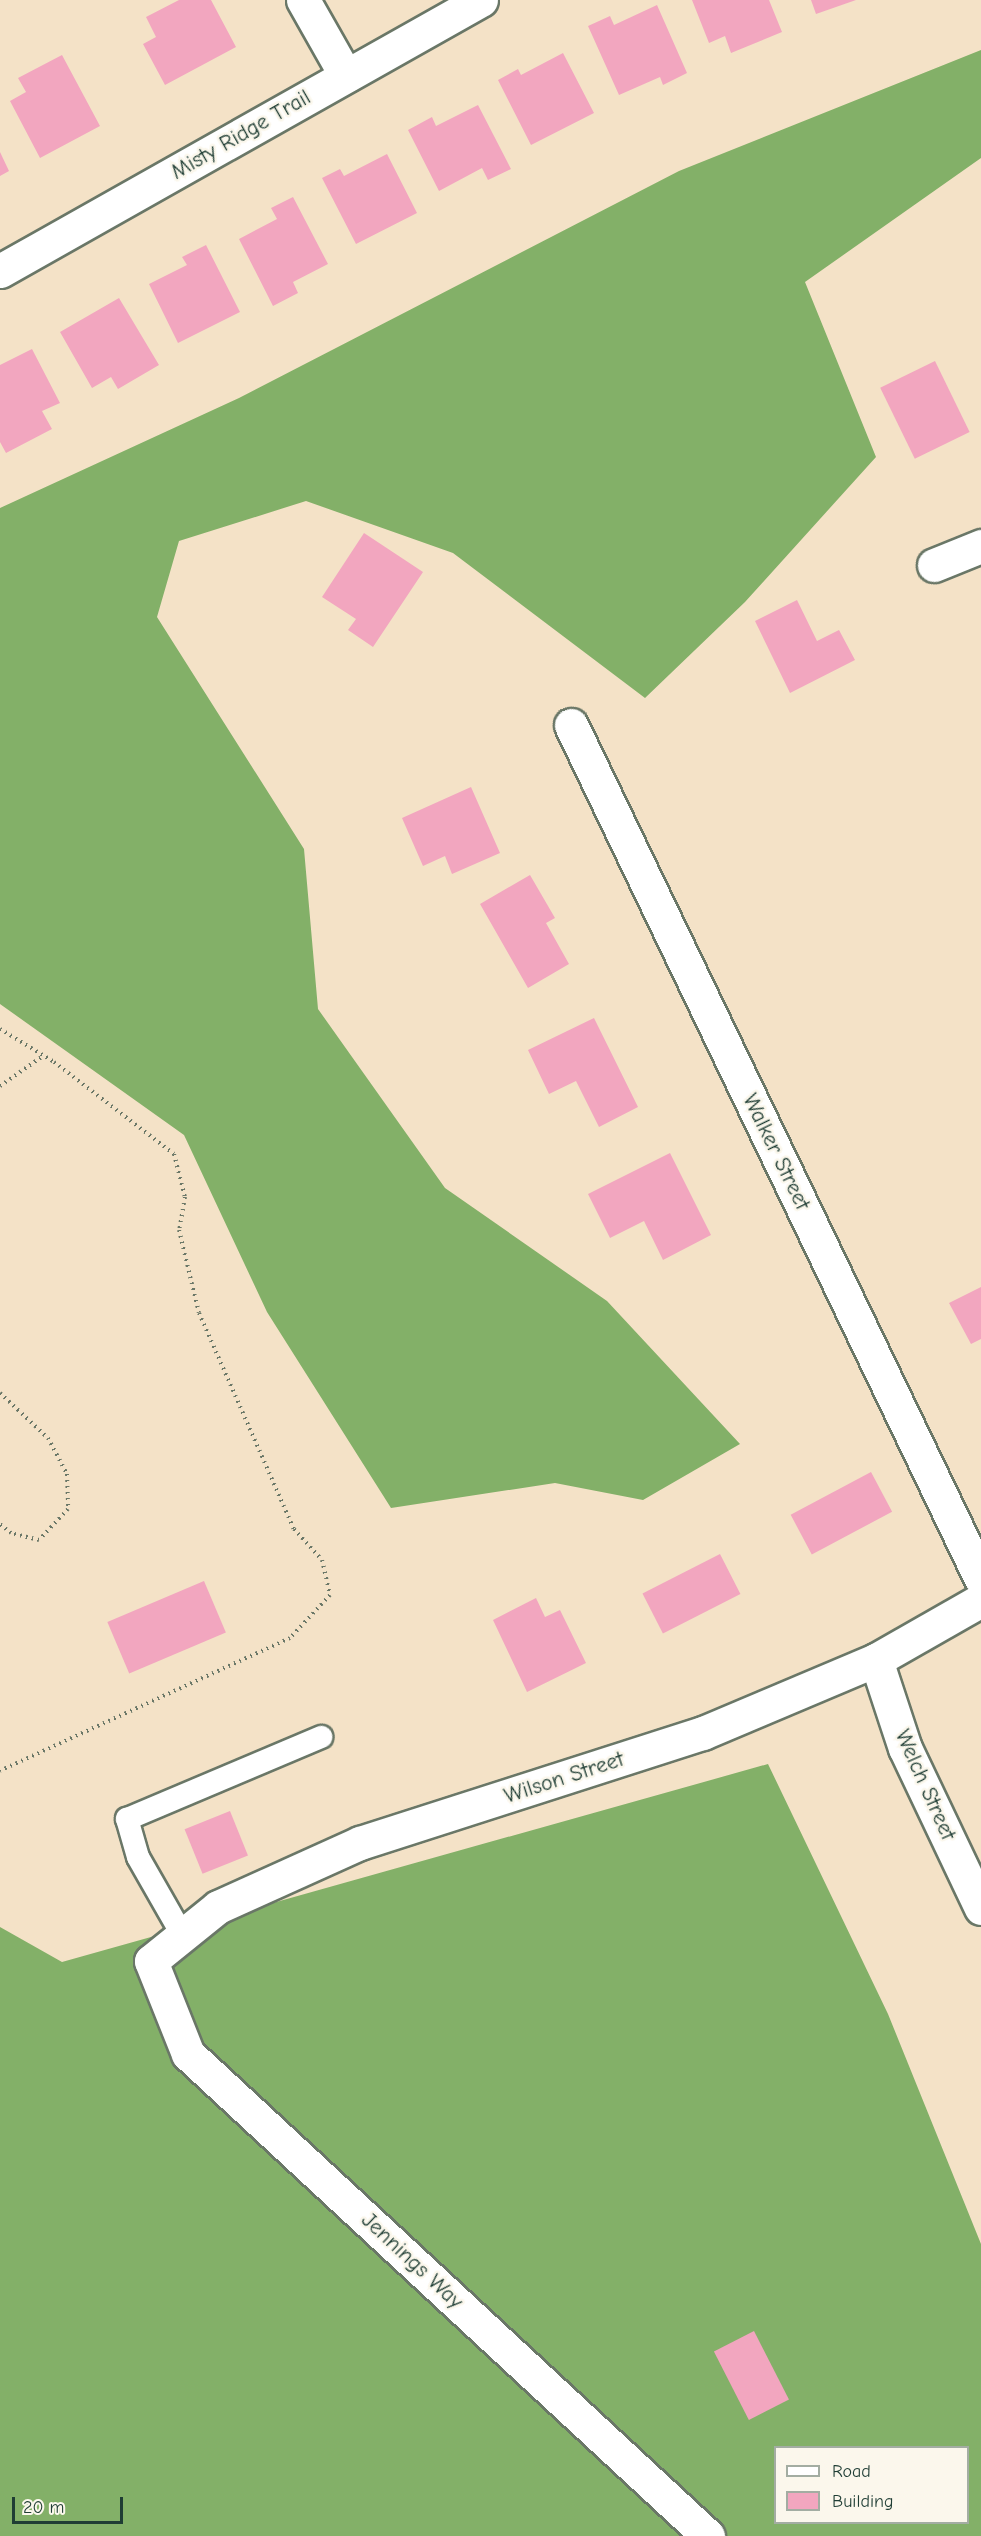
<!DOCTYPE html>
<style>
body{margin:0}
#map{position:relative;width:981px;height:2536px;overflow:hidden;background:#f4e2c7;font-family:"Comic Neue",sans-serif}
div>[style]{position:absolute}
.forest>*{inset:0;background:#83b068}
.building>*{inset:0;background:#f2a6bf;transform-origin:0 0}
.path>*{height:4px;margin-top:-2px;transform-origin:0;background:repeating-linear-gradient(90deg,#6a7767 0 1.5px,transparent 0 6px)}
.roads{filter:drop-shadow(2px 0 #6a7767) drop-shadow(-2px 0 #6a7767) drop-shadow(0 2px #6a7767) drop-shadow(0 -2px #6a7767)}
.lane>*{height:22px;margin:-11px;padding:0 11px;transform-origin:11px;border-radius:11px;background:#fff}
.street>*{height:33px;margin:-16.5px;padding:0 16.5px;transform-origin:16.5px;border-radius:16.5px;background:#fff}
span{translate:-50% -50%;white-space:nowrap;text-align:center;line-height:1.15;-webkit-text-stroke:5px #fbf7ec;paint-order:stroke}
.street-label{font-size:22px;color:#1f3d34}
.legend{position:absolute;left:774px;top:2446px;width:195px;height:78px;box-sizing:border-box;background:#fbf7ec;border:2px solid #a3ada2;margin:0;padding:8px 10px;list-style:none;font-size:18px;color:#1f3d34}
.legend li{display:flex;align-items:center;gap:12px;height:30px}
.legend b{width:30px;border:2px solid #a3ada2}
.scale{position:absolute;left:12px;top:2497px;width:111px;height:27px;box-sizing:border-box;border:3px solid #1f3d34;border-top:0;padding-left:8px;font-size:18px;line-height:21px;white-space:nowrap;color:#1f3d34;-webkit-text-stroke:4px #fbf7ec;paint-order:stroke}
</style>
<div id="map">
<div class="forest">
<i style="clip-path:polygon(981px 50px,981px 158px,805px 282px,876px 457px,745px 602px,645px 698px,453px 553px,306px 501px,179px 541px,157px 617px,304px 849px,318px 1009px,445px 1188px,607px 1301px,740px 1444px,643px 1500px,555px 1483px,391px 1508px,267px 1312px,184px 1135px,0 1004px,0 508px,239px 398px,679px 171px)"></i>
<i style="clip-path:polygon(evenodd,768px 1764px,888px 2014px,981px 2244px,981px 2536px,0 2536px,0 1927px,62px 1962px,768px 1764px,776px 2448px,968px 2448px,968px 2522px,776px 2522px,776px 2448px)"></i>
</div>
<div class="building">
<i style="clip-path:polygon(179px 0,211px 0,236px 47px,165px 85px,143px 44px,156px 37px,146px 17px)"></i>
<i style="clip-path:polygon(692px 0,769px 0,782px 32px,731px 53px,725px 36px,709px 43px)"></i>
<i style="clip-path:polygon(811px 0,856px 0,816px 14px)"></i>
<i style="clip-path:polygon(657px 5px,687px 73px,663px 85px,660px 77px,619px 95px,588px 26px,610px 16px,614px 25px)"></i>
<i style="clip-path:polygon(563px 53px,594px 113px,531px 145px,498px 80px,518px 69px,521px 75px)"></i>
<i style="clip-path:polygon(62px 55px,100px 126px,40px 158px,10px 101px,26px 92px,18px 78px)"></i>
<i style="clip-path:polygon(478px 105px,511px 169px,488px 180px,482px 168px,439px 191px,408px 130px,432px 117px,436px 126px)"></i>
<i style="clip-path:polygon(0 152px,9px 171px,0 176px)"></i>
<i style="clip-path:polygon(387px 154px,417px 213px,356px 244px,322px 178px,340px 169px,344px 176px)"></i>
<i style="clip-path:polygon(293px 197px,328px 264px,293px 282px,298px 293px,273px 306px,239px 239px,277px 219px,271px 208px)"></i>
<i style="clip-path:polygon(206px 245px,240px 312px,178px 343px,149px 284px,187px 265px,182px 257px)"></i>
<i style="clip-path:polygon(119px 298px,159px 365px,118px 389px,111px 377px,92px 388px,60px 332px)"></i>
<i style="clip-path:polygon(32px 349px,60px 403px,42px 411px,52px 429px,6px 453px,0 442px,0 365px)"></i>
<i style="left:935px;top:361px;width:79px;height:61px;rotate:64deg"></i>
<i style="clip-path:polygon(364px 533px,423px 572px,373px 647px,348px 630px,356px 619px,322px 597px)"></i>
<i style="clip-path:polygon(797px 600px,817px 641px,839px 630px,855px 660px,790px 693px,755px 621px)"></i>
<i style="clip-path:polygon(471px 787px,500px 853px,452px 874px,445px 856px,423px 866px,402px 818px)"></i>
<i style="clip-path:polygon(530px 875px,555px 918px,546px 923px,569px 964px,528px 988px,480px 904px)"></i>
<i style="clip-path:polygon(594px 1018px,638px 1107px,599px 1127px,576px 1081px,549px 1094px,528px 1050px)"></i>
<i style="clip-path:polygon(670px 1153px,711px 1235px,663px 1260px,644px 1221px,610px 1238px,588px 1194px)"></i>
<i style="clip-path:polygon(981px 1287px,981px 1339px,971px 1344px,949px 1303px)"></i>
<i style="left:871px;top:1472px;width:45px;height:91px;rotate:62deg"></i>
<i style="left:720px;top:1554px;width:45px;height:87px;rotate:63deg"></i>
<i style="left:204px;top:1581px;width:56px;height:105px;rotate:67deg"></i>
<i style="clip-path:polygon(536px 1598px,545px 1617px,560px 1610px,586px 1663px,527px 1692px,493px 1620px)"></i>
<i style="left:230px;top:1811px;width:48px;height:49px;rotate:68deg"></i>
<i style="left:754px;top:2331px;width:77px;height:45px;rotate:63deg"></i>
</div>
<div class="path">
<i style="left:0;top:1029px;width:63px;rotate:31.4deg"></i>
<i style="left:54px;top:1062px;width:151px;rotate:37.5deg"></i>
<i style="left:174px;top:1154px;width:44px;rotate:75.7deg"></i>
<i style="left:185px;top:1197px;width:34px;rotate:100deg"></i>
<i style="left:179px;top:1230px;width:85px;rotate:76.5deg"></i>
<i style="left:199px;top:1313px;width:236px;rotate:66.3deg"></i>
<i style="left:294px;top:1529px;width:42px;rotate:47.9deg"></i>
<i style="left:322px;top:1560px;width:36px;rotate:77deg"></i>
<i style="left:330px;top:1595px;width:59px;rotate:132.9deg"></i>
<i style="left:290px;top:1638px;width:319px;rotate:155.4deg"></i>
<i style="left:0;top:1086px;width:52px;rotate:-34.9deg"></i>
<i style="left:0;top:1393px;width:66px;rotate:43.2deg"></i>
<i style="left:48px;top:1438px;width:41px;rotate:62.2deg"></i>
<i style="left:67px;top:1474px;width:35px;rotate:88deg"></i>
<i style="left:68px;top:1509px;width:42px;rotate:133.1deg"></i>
<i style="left:39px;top:1540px;width:29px;rotate:-166deg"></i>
<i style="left:11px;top:1533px;width:14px;rotate:-141deg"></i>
</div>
<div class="roads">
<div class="lane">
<i style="left:183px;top:1936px;width:91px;rotate:-119.7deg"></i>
<i style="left:138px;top:1857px;width:40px;rotate:-106deg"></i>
<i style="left:127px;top:1819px;width:211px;rotate:-22.9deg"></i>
</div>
<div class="street">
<i style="left:303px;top:0;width:87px;rotate:60.5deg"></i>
<i style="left:0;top:271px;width:552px;rotate:-29.4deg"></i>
<i style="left:934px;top:565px;width:51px;rotate:-22deg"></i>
<i style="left:571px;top:725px;width:947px;rotate:64.35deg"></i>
<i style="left:876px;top:1660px;width:93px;rotate:71.8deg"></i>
<i style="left:905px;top:1748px;width:177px;rotate:64.6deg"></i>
<i style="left:708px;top:2536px;width:709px;rotate:-137.17deg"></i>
<i style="left:188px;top:2054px;width:100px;rotate:-111.7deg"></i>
<i style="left:151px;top:1961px;width:86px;rotate:-38.9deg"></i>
<i style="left:218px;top:1907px;width:156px;rotate:-24.3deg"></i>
<i style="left:360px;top:1843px;width:360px;rotate:-17.8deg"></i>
<i style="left:703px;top:1733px;width:188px;rotate:-22.9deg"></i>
<i style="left:876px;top:1660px;width:121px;rotate:-29.7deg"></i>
</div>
</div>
<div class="street-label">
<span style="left:241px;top:135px;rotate:-30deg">Misty Ridge Trail</span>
<span style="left:776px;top:1152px;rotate:64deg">Walker Street</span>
<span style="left:564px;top:1778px;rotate:-18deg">Wilson Street</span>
<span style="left:925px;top:1785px;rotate:66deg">Welch Street</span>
<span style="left:412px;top:2261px;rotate:43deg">Jennings Way</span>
</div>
<ul class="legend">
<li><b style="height:8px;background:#fff"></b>Road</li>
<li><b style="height:16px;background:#f2a6bf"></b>Building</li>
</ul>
<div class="scale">20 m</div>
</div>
